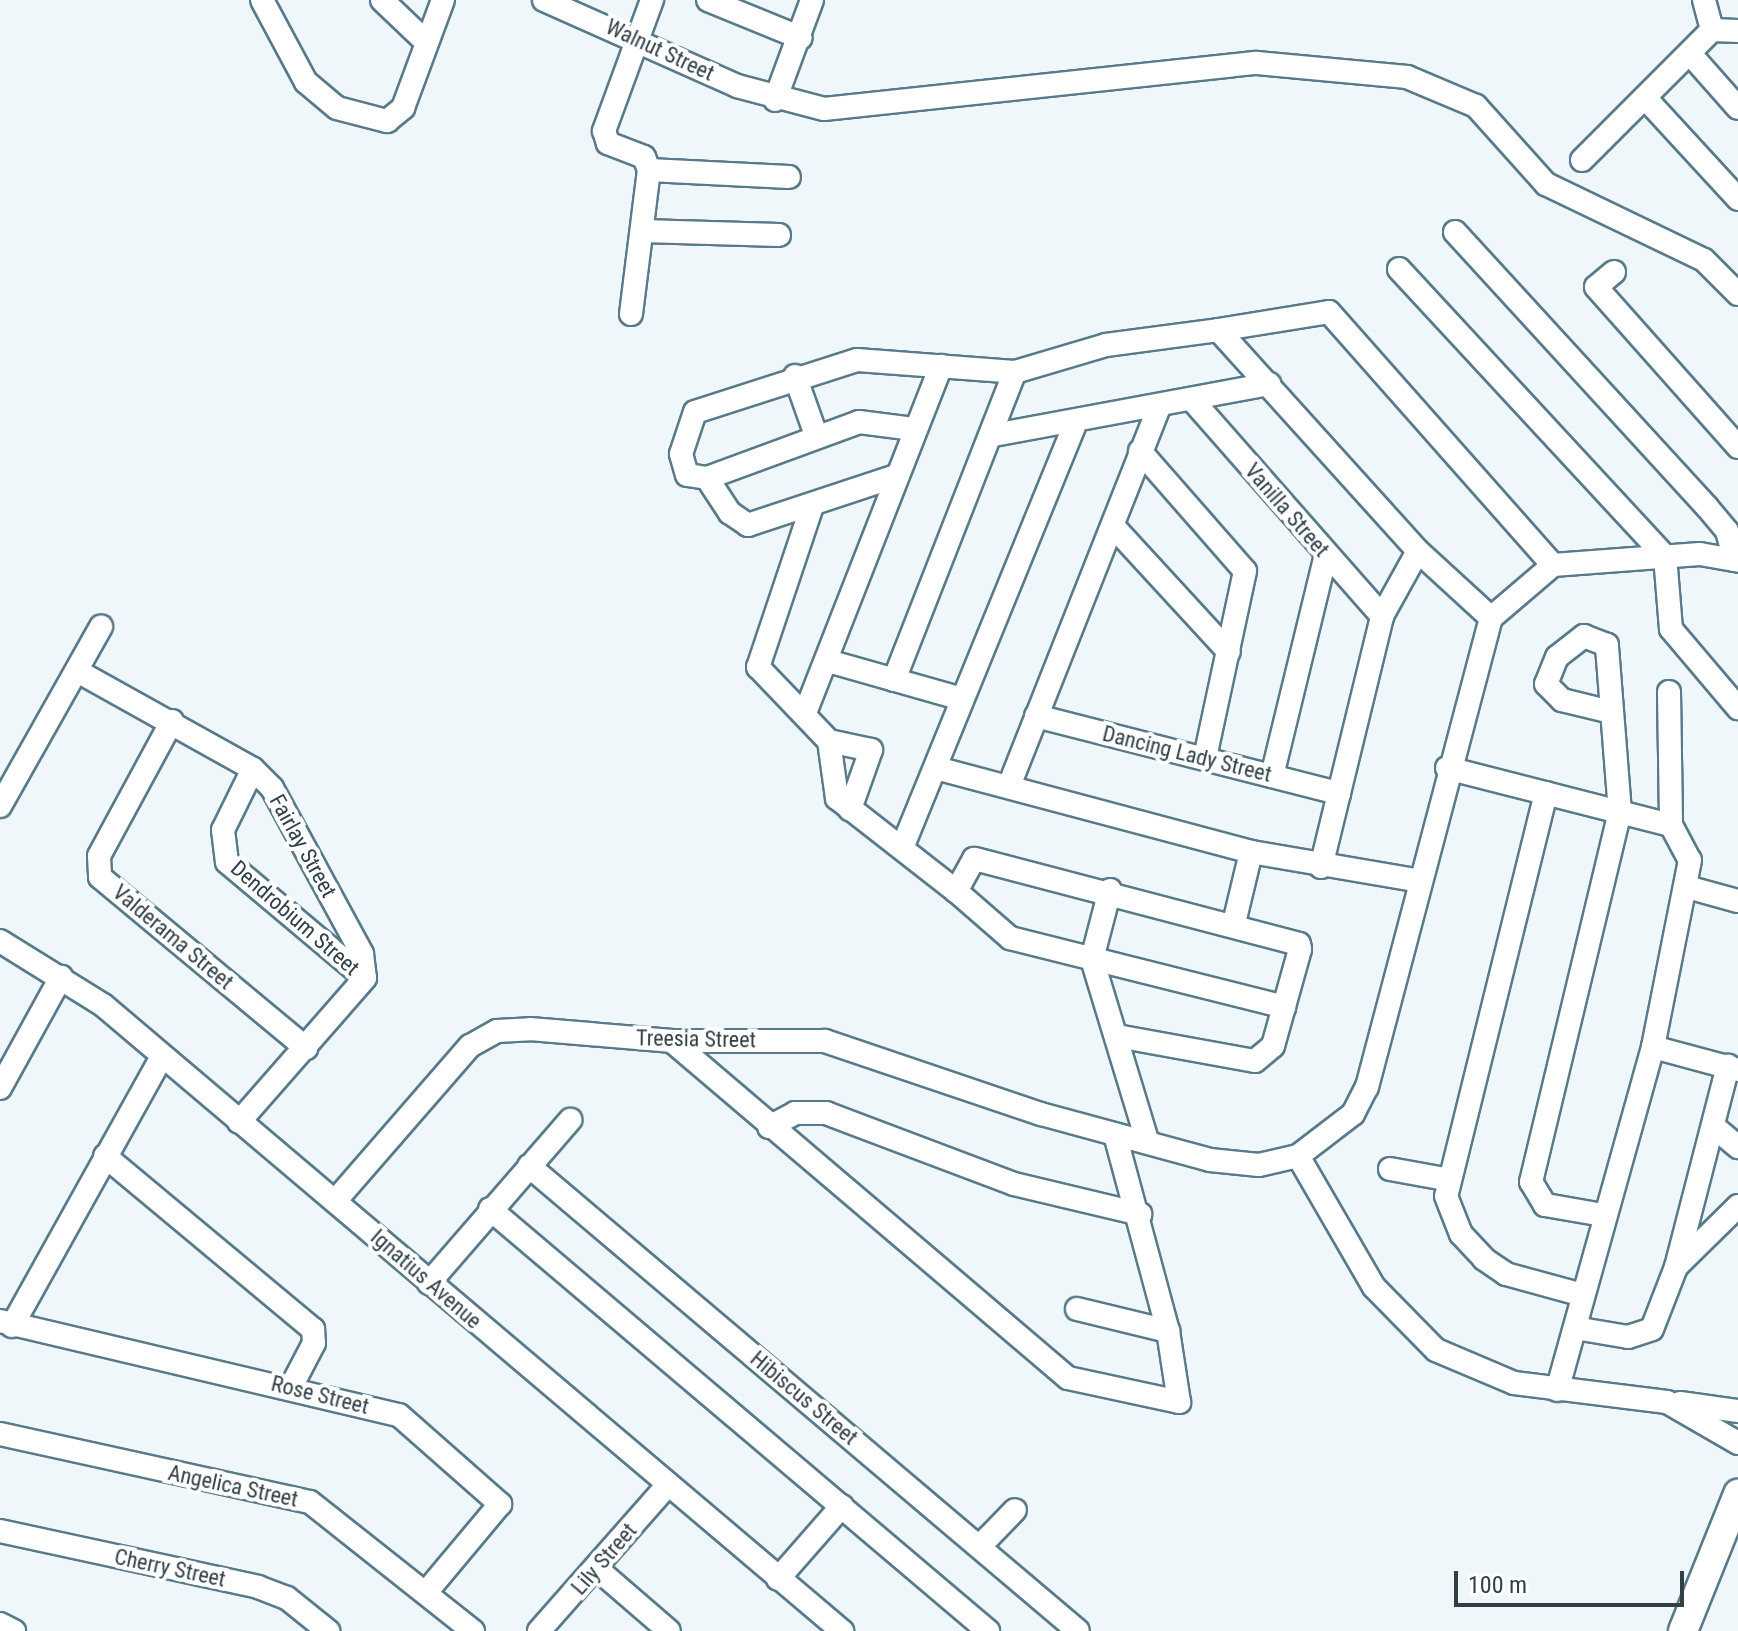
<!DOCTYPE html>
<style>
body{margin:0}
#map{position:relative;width:1738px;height:1631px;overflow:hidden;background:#eff7fa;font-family:"Roboto Condensed",sans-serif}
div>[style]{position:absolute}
.roads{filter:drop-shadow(2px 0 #587a8a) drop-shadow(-2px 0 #587a8a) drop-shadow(0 2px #587a8a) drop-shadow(0 -2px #587a8a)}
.minor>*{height:22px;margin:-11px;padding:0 11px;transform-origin:11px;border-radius:11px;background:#fff}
.major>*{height:28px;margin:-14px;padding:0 14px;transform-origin:14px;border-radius:14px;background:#fff}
span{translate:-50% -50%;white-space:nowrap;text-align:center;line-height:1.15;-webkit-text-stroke:8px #fff;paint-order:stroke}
.street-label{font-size:22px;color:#314047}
.scale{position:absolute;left:1454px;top:1571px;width:230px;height:36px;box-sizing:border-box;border:4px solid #314047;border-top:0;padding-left:10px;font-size:24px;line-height:28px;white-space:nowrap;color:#314047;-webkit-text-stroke:6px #fff;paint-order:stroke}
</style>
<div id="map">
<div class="roads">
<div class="minor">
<i style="left:262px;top:0;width:93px;rotate:61.8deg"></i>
<i style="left:306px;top:82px;width:40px;rotate:40deg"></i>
<i style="left:337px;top:108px;width:52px;rotate:14.6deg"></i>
<i style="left:387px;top:121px;width:21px;rotate:-39deg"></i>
<i style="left:403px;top:108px;width:115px;rotate:-69.7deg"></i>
<i style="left:382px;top:0;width:58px;rotate:43.6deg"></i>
<i style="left:544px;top:0;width:211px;rotate:24deg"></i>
<i style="left:737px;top:86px;width:90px;rotate:14.8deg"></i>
<i style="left:824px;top:109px;width:435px;rotate:-6.1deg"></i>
<i style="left:1257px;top:63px;width:151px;rotate:5.3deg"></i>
<i style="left:1407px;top:77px;width:75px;rotate:22.8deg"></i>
<i style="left:1476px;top:106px;width:105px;rotate:48.1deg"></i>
<i style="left:1546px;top:184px;width:175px;rotate:25.7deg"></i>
<i style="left:1704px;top:260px;width:48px;rotate:45deg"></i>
<i style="left:708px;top:0;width:100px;rotate:22.2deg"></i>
<i style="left:1704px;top:0;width:31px;rotate:75deg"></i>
<i style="left:1712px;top:30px;width:26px;rotate:2deg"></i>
<i style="left:1692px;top:56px;width:69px;rotate:48.5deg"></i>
<i style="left:775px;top:100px;width:107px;rotate:-69.7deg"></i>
<i style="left:1648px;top:101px;width:133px;rotate:47.4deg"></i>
<i style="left:1582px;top:160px;width:184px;rotate:-45deg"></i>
<i style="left:649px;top:170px;width:140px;rotate:2.9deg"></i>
<i style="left:642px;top:231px;width:137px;rotate:1.7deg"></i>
<i style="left:1455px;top:232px;width:373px;rotate:47.5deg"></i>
<i style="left:1707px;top:507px;width:31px;rotate:50deg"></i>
<i style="left:1727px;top:531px;width:30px;rotate:75deg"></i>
<i style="left:1399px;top:269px;width:391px;rotate:47.2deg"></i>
<i style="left:1665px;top:556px;width:73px;rotate:85.3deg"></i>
<i style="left:1671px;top:629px;width:104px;rotate:49.7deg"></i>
<i style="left:1614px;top:272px;width:23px;rotate:140deg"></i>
<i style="left:1596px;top:287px;width:214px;rotate:48.4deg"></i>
<i style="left:631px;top:314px;width:145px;rotate:-82.9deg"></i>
<i style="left:649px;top:170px;width:14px;rotate:-111deg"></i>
<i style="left:644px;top:157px;width:39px;rotate:-159deg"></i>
<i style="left:608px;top:143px;width:13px;rotate:-108deg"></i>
<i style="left:604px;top:131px;width:140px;rotate:-69.9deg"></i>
<i style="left:795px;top:376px;width:63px;rotate:70.4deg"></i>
<i style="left:1194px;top:402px;width:285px;rotate:48.7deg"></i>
<i style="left:994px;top:435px;width:280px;rotate:-10.5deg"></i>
<i style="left:1140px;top:451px;width:159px;rotate:48.8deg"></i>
<i style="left:1245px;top:571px;width:191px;rotate:102.1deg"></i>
<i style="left:893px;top:477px;width:153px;rotate:161.7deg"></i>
<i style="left:748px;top:525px;width:22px;rotate:-146deg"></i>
<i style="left:730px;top:513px;width:42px;rotate:-123.3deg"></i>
<i style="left:707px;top:478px;width:20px;rotate:-171deg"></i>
<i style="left:687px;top:475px;width:22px;rotate:-106deg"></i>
<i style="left:681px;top:454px;width:44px;rotate:-71.6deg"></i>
<i style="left:695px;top:412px;width:170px;rotate:-17.8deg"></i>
<i style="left:857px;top:360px;width:158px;rotate:4.3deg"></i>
<i style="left:1015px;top:372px;width:95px;rotate:-16.5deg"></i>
<i style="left:1106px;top:345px;width:113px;rotate:-7.6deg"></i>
<i style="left:707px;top:478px;width:162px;rotate:-20.2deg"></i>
<i style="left:859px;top:422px;width:55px;rotate:7.3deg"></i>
<i style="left:811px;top:509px;width:167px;rotate:108.5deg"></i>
<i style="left:758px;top:667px;width:103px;rotate:46.2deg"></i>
<i style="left:829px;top:741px;width:58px;rotate:82deg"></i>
<i style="left:837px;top:798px;width:151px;rotate:38deg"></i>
<i style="left:1113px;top:526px;width:171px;rotate:47.4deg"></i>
<i style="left:1491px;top:618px;width:99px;rotate:-137.5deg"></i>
<i style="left:1418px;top:551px;width:298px;rotate:-132.1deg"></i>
<i style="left:1218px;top:330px;width:112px;rotate:-9.2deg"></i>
<i style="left:1329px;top:312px;width:338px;rotate:48.5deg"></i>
<i style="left:828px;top:661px;width:139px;rotate:15.8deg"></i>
<i style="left:79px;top:672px;width:199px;rotate:29.1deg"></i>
<i style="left:253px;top:769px;width:27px;rotate:45deg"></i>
<i style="left:272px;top:788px;width:189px;rotate:61.5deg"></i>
<i style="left:362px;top:954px;width:24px;rotate:83deg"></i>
<i style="left:894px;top:680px;width:331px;rotate:-68.6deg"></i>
<i style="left:1669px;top:692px;width:133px;rotate:89.1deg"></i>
<i style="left:805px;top:713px;width:373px;rotate:-68.6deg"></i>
<i style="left:1036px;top:716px;width:313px;rotate:14.3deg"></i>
<i style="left:172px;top:721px;width:153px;rotate:118.4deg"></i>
<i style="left:99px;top:856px;width:21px;rotate:87deg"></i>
<i style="left:100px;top:877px;width:268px;rotate:39.7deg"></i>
<i style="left:829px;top:741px;width:43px;rotate:12.1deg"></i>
<i style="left:871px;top:750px;width:63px;rotate:109.6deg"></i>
<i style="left:936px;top:768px;width:326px;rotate:14.9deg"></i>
<i style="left:1251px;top:852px;width:171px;rotate:9.7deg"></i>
<i style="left:1447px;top:768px;width:231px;rotate:14.3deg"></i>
<i style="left:1671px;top:825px;width:40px;rotate:62deg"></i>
<i style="left:1690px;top:860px;width:191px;rotate:101.2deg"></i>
<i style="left:1653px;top:1047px;width:356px;rotate:105.6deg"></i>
<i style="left:253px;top:769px;width:68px;rotate:116.2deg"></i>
<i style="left:223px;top:830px;width:32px;rotate:83deg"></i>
<i style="left:227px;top:862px;width:180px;rotate:40deg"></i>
<i style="left:1272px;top:776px;width:228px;rotate:-76.3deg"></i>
<i style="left:1009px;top:786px;width:404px;rotate:-68.4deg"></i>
<i style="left:1546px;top:793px;width:415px;rotate:103.9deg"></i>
<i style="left:1446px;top:1196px;width:41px;rotate:68.5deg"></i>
<i style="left:1461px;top:1234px;width:34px;rotate:47deg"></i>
<i style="left:1484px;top:1259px;width:27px;rotate:34deg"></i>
<i style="left:1506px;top:1274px;width:80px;rotate:15.3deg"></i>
<i style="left:0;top:806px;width:206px;rotate:-60.6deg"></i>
<i style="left:902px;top:848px;width:456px;rotate:-67.8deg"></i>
<i style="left:1321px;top:867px;width:258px;rotate:-76.3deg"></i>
<i style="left:1382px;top:616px;width:74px;rotate:-61deg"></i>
<i style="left:1687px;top:887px;width:53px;rotate:15.4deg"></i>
<i style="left:1110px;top:890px;width:71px;rotate:104.6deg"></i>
<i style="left:1092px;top:959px;width:189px;rotate:73.1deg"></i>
<i style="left:1234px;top:923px;width:73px;rotate:-76.5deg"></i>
<i style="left:0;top:941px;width:121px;rotate:31.9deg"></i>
<i style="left:103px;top:1005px;width:969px;rotate:40.27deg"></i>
<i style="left:1117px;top:1036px;width:140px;rotate:10.3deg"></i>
<i style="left:1255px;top:1061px;width:23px;rotate:-40deg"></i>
<i style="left:1273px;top:1046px;width:101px;rotate:-74.4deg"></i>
<i style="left:1300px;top:949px;width:5px;rotate:-101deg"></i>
<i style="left:1299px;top:944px;width:336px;rotate:-165.3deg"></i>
<i style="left:974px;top:859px;width:37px;rotate:119deg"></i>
<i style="left:956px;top:891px;width:72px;rotate:41deg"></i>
<i style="left:1010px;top:938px;width:283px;rotate:14.1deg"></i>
<i style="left:672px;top:1041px;width:520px;rotate:40.4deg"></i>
<i style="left:1068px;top:1378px;width:114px;rotate:12.2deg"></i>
<i style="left:1179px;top:1402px;width:72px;rotate:-98.8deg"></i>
<i style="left:1168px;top:1331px;width:203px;rotate:-105.1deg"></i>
<i style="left:1653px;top:1047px;width:88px;rotate:15.1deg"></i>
<i style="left:0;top:1088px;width:127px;rotate:-61.2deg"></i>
<i style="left:239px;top:1122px;width:191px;rotate:-48.8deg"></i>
<i style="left:1713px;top:1126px;width:33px;rotate:40deg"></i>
<i style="left:769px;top:1127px;width:30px;rotate:-28deg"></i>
<i style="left:795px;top:1113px;width:31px"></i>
<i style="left:826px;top:1113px;width:201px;rotate:20.7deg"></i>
<i style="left:1014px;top:1184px;width:130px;rotate:13.4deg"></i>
<i style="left:105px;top:1156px;width:271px;rotate:39.8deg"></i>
<i style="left:313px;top:1329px;width:14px;rotate:86deg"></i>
<i style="left:314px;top:1343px;width:50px;rotate:117.6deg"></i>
<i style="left:1298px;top:1156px;width:151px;rotate:59.9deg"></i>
<i style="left:1374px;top:1287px;width:88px;rotate:45.5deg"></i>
<i style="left:1436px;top:1350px;width:85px;rotate:22.9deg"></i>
<i style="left:1514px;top:1383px;width:154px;rotate:7.1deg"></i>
<i style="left:1667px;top:1402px;width:82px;rotate:30deg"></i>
<i style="left:529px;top:1166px;width:719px;rotate:40.26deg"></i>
<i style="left:1390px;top:1169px;width:56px;rotate:10.3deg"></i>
<i style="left:336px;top:1200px;width:204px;rotate:-49deg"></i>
<i style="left:470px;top:1046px;width:31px;rotate:-29deg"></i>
<i style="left:497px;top:1031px;width:33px;rotate:-3deg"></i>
<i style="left:530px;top:1029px;width:143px;rotate:4.8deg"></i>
<i style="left:672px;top:1041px;width:153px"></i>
<i style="left:825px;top:1041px;width:228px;rotate:18.7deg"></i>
<i style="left:1041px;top:1114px;width:175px;rotate:15.2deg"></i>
<i style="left:1210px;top:1160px;width:49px;rotate:5.8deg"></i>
<i style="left:1259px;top:1165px;width:40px;rotate:-13deg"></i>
<i style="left:1298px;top:1156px;width:69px;rotate:-37.4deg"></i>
<i style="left:1353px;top:1114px;width:30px;rotate:-63deg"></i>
<i style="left:1367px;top:1087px;width:485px;rotate:-75.2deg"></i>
<i style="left:1491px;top:618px;width:82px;rotate:-40.5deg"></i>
<i style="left:1553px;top:565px;width:147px;rotate:-4.3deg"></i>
<i style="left:1700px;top:554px;width:39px;rotate:10deg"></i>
<i style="left:490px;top:1209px;width:653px;rotate:40.28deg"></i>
<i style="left:1603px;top:1215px;width:59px;rotate:-170.2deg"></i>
<i style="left:1545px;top:1205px;width:27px;rotate:-121deg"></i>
<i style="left:1531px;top:1182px;width:381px;rotate:-76.5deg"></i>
<i style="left:1620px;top:812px;width:168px;rotate:-94.5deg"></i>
<i style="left:1607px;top:645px;width:25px;rotate:-159deg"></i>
<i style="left:1584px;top:636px;width:34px;rotate:142deg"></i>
<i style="left:1557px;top:657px;width:29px;rotate:112deg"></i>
<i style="left:1546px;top:684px;width:23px;rotate:45deg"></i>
<i style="left:1562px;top:700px;width:50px;rotate:13.8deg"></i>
<i style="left:1676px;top:1267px;width:87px;rotate:-44.5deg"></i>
<i style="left:429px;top:1283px;width:216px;rotate:-49.1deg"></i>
<i style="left:1077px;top:1309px;width:94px;rotate:13.6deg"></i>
<i style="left:0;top:1321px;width:410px;rotate:13.3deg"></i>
<i style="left:399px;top:1415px;width:135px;rotate:41.4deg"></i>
<i style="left:500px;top:1504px;width:112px;rotate:129.9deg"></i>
<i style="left:12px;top:1326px;width:308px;rotate:-60.9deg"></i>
<i style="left:1575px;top:1328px;width:54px;rotate:9.6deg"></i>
<i style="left:1628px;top:1337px;width:25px;rotate:-18deg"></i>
<i style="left:1652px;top:1329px;width:66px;rotate:-68.8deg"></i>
<i style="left:1676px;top:1267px;width:208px;rotate:-75.5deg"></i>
<i style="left:1680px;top:1403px;width:59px;rotate:7.9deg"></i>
<i style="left:0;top:1434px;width:317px;rotate:12.4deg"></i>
<i style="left:310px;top:1502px;width:208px;rotate:38.4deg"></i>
<i style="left:0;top:1531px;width:264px;rotate:12.2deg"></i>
<i style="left:258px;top:1587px;width:31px;rotate:21deg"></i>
<i style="left:287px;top:1598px;width:53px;rotate:38.8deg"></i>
<i style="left:980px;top:1546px;width:50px;rotate:-45.8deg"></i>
<i style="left:596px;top:1568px;width:96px;rotate:40.8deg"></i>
<i style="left:778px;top:1579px;width:97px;rotate:-48.8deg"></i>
<i style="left:0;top:1624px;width:16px;rotate:27deg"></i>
<i style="left:539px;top:1631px;width:193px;rotate:-48.6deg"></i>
</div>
<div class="major">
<i style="left:1683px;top:1631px;width:148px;rotate:-68.1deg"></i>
</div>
</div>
<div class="street-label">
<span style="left:660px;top:50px;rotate:25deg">Walnut Street</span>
<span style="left:1287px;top:510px;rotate:49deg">Vanilla Street</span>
<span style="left:1187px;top:754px;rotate:14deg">Dancing Lady Street</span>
<span style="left:303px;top:846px;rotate:61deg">Fairlay Street</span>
<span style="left:295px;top:918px;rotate:41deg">Dendrobium Street</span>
<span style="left:173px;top:937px;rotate:40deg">Valderama Street</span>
<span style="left:696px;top:1039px;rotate:1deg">Treesia Street</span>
<span style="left:426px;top:1279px;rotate:41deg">Ignatius Avenue</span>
<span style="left:320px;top:1395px;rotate:14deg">Rose Street</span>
<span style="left:804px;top:1398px;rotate:40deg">Hibiscus Street</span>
<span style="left:233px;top:1486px;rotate:12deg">Angelica Street</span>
<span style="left:604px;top:1559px;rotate:-49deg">Lily Street</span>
<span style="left:170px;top:1568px;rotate:12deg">Cherry Street</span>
</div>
<div class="scale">100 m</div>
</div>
